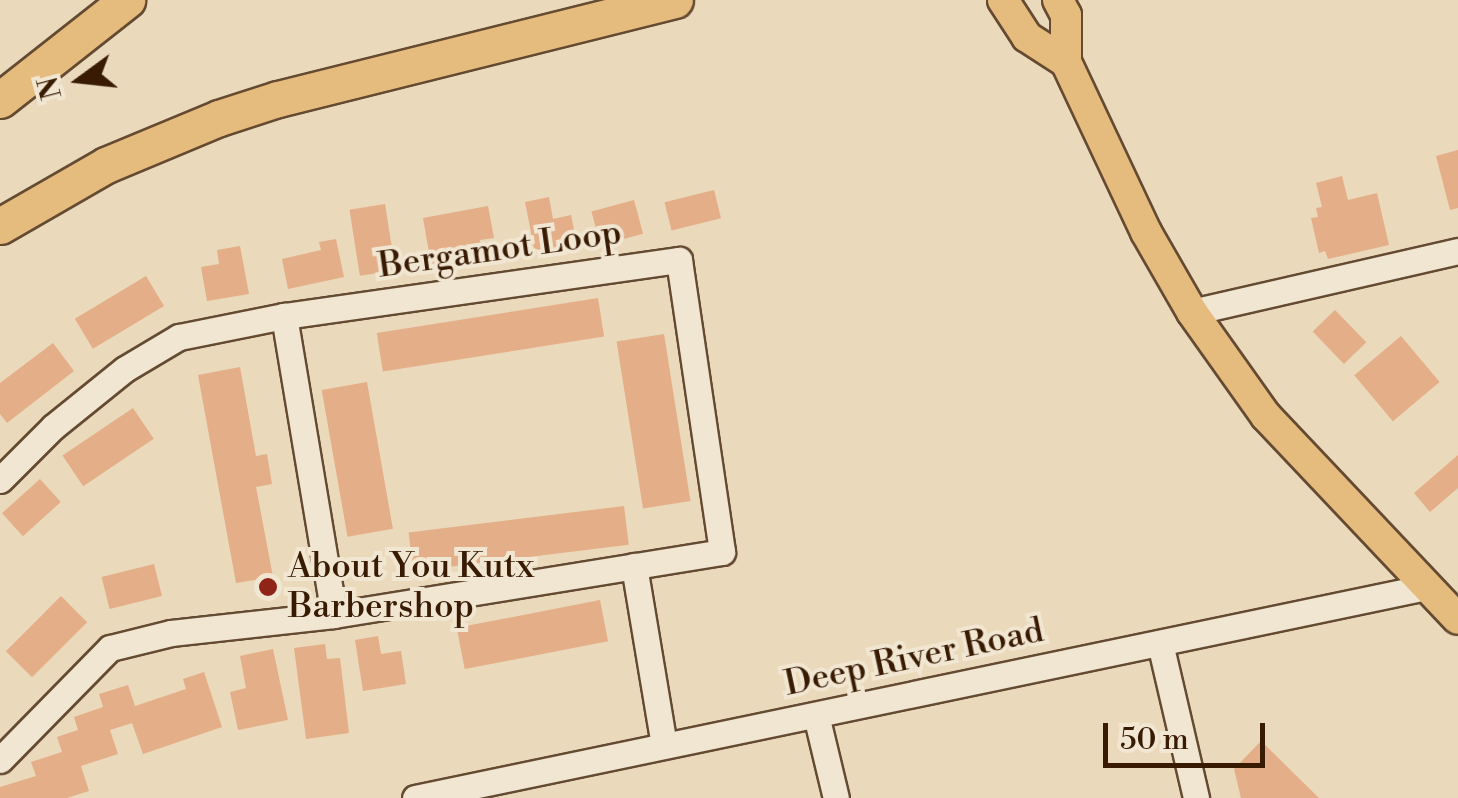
<!DOCTYPE html>
<style>
body{margin:0}
#map{position:relative;width:1458px;height:798px;overflow:hidden;background:#ead9ba;font-family:"Libre Bodoni",serif}
div>[style]{position:absolute}
.building>*{inset:0;background:#e4ae88;transform-origin:0 0}
.roads{filter:drop-shadow(2px 0 #654a32) drop-shadow(-2px 0 #654a32) drop-shadow(0 2px #654a32) drop-shadow(0 -2px #654a32)}
.minor>*{height:25px;margin:-12.5px;padding:0 12.5px;transform-origin:12.5px;border-radius:12.5px;background:#f1e6d2}
.major>*{height:30px;margin:-15px;padding:0 15px;transform-origin:15px;border-radius:15px;background:#e5bc7d}
.highway>*{height:35px;margin:-17.5px;padding:0 17.5px;transform-origin:17.5px;border-radius:17.5px;background:#e5bc7d}
.dots>*{width:28px;height:28px;translate:-50% -50%;box-sizing:border-box;border:5px solid #f1e6d2;border-radius:50%}
span{translate:-50% -50%;white-space:nowrap;text-align:center;line-height:1.15;-webkit-text-stroke:8px #f1e6d2;paint-order:stroke}
.street-label{font-size:35px;color:#391b04}
.poi-label{font-size:35px;color:#391b04}
.left{translate:0 -50%;text-align:left}
.north{position:absolute;left:30px;top:30px;width:100px;height:100px;-webkit-text-stroke:8px #f1e6d2;paint-order:stroke;rotate:255deg;font-size:28px;font-weight:700;line-height:40px;text-align:center;color:#391b04}
.north::after{content:'';display:block;margin:auto;width:35px;height:45px;background:#391b04;clip-path:polygon(50% 0,100% 100%,50% 72%,0 100%)}
.scale{position:absolute;left:1103px;top:723px;width:162px;height:45px;box-sizing:border-box;border:5px solid #391b04;border-top:0;padding-left:12px;font-size:30px;line-height:35px;white-space:nowrap;color:#391b04;-webkit-text-stroke:8px #f1e6d2;paint-order:stroke}
</style>
<div id="map">
<div class="building">
<i style="clip-path:polygon(1458px 150px,1458px 208px,1450px 210px,1436px 156px)"></i>
<i style="clip-path:polygon(1342px 176px,1348px 200px,1377px 193px,1389px 245px,1328px 259px,1325px 251px,1319px 253px,1311px 218px,1318px 217px,1316px 208px,1322px 207px,1316px 183px)"></i>
<i style="left:714px;top:190px;width:29px;height:51px;rotate:76deg"></i>
<i style="clip-path:polygon(549px 197px,553px 219px,571px 215px,577px 244px,535px 253px,525px 202px)"></i>
<i style="left:634px;top:200px;width:35px;height:44px;rotate:75deg"></i>
<i style="left:385px;top:204px;width:67px;height:36px;rotate:81deg"></i>
<i style="clip-path:polygon(488px 206px,494px 238px,480px 240px,482px 255px,431px 264px,423px 218px)"></i>
<i style="clip-path:polygon(336px 239px,344px 277px,288px 289px,282px 259px,321px 250px,319px 242px)"></i>
<i style="clip-path:polygon(240px 246px,249px 294px,207px 301px,201px 267px,219px 264px,217px 250px)"></i>
<i style="left:146px;top:276px;width:35px;height:83px;rotate:59deg"></i>
<i style="left:598px;top:298px;width:39px;height:224px;rotate:81deg"></i>
<i style="left:1335px;top:310px;width:45px;height:31px;rotate:46deg"></i>
<i style="left:664px;top:334px;width:169px;height:48px;rotate:81deg"></i>
<i style="left:1401px;top:336px;width:60px;height:61px;rotate:50deg"></i>
<i style="clip-path:polygon(53px 343px,74px 371px,7px 423px,0 414px,0 383px)"></i>
<i style="clip-path:polygon(240px 367px,256px 456px,267px 454px,272px 484px,256px 487px,273px 577px,236px 583px,198px 375px)"></i>
<i style="left:367px;top:382px;width:149px;height:46px;rotate:80deg"></i>
<i style="left:133px;top:408px;width:37px;height:85px;rotate:56deg"></i>
<i style="clip-path:polygon(1458px 455px,1458px 488px,1430px 512px,1414px 493px)"></i>
<i style="left:40px;top:479px;width:31px;height:51px;rotate:48deg"></i>
<i style="left:624px;top:506px;width:39px;height:217px;rotate:83deg"></i>
<i style="left:154px;top:564px;width:33px;height:54px;rotate:76deg"></i>
<i style="left:61px;top:596px;width:37px;height:78px;rotate:45deg"></i>
<i style="left:600px;top:600px;width:42px;height:146px;rotate:79deg"></i>
<i style="clip-path:polygon(378px 636px,381px 654px,401px 651px,406px 684px,363px 691px,355px 640px)"></i>
<i style="clip-path:polygon(325px 644px,327px 659px,340px 658px,349px 733px,306px 739px,294px 648px)"></i>
<i style="clip-path:polygon(273px 649px,288px 720px,238px 730px,230px 692px,246px 688px,240px 656px)"></i>
<i style="clip-path:polygon(204px 672px,222px 727px,143px 754px,132px 723px,110px 730px,118px 754px,81px 766px,89px 791px,67px 798px,0 798px,0 787px,36px 776px,31px 762px,62px 752px,57px 737px,78px 730px,74px 717px,103px 707px,99px 694px,128px 685px,135px 706px,186px 689px,183px 679px)"></i>
<i style="clip-path:polygon(1261px 741px,1319px 798px,1241px 798px,1234px 769px)"></i>
</div>
<div class="roads">
<div class="minor">
<i style="left:1192px;top:312px;width:273px;rotate:-12.9deg"></i>
<i style="left:284px;top:316px;width:303px;rotate:80.5deg"></i>
<i style="left:0;top:480px;width:75px;rotate:-45deg"></i>
<i style="left:53px;top:427px;width:92px;rotate:-38.9deg"></i>
<i style="left:125px;top:369px;width:63px;rotate:-30.7deg"></i>
<i style="left:179px;top:337px;width:107px;rotate:-11.3deg"></i>
<i style="left:284px;top:316px;width:399px;rotate:-8.1deg"></i>
<i style="left:679px;top:260px;width:295px;rotate:81.6deg"></i>
<i style="left:722px;top:552px;width:393px;rotate:170.8deg"></i>
<i style="left:334px;top:615px;width:164px;rotate:173.7deg"></i>
<i style="left:171px;top:633px;width:63px;rotate:166.2deg"></i>
<i style="left:110px;top:648px;width:157px;rotate:134.5deg"></i>
<i style="left:634px;top:566px;width:182px;rotate:80.5deg"></i>
<i style="left:1160px;top:643px;width:159px;rotate:76.9deg"></i>
<i style="left:816px;top:715px;width:85px;rotate:76.5deg"></i>
<i style="left:415px;top:798px;width:1034px;rotate:-11.78deg"></i>
</div>
<div class="major">
<i style="left:1003px;top:0;width:44px;rotate:57deg"></i>
<i style="left:1027px;top:37px;width:46px;rotate:32.7deg"></i>
<i style="left:1058px;top:0;width:17px;rotate:62deg"></i>
<i style="left:1066px;top:15px;width:47px;rotate:90deg"></i>
<i style="left:1066px;top:62px;width:188px;rotate:64.8deg"></i>
<i style="left:1146px;top:232px;width:92px;rotate:60.1deg"></i>
<i style="left:1192px;top:312px;width:128px;rotate:54.6deg"></i>
<i style="left:1266px;top:416px;width:279px;rotate:46.6deg"></i>
</div>
<div class="highway">
<i style="left:0;top:100px;width:162px;rotate:-38.2deg"></i>
<i style="left:0;top:226px;width:122px;rotate:-29.9deg"></i>
<i style="left:106px;top:165px;width:122px;rotate:-22.6deg"></i>
<i style="left:219px;top:118px;width:62px;rotate:-17.9deg"></i>
<i style="left:278px;top:99px;width:409px;rotate:-14deg"></i>
</div>
</div>
<div class="dots">
<i style="left:268px;top:587px;background:#8f2418"></i>
</div>
<div class="street-label">
<span style="left:500px;top:250px;rotate:-8deg">Bergamot Loop</span>
<span style="left:914px;top:658px;rotate:-12deg">Deep River Road</span>
</div>
<div class="poi-label">
<span class="left" style="left:288px;top:587px">About You Kutx<br>Barbershop</span>
</div>
<div class="north">N</div>
<div class="scale">50 m</div>
</div>
